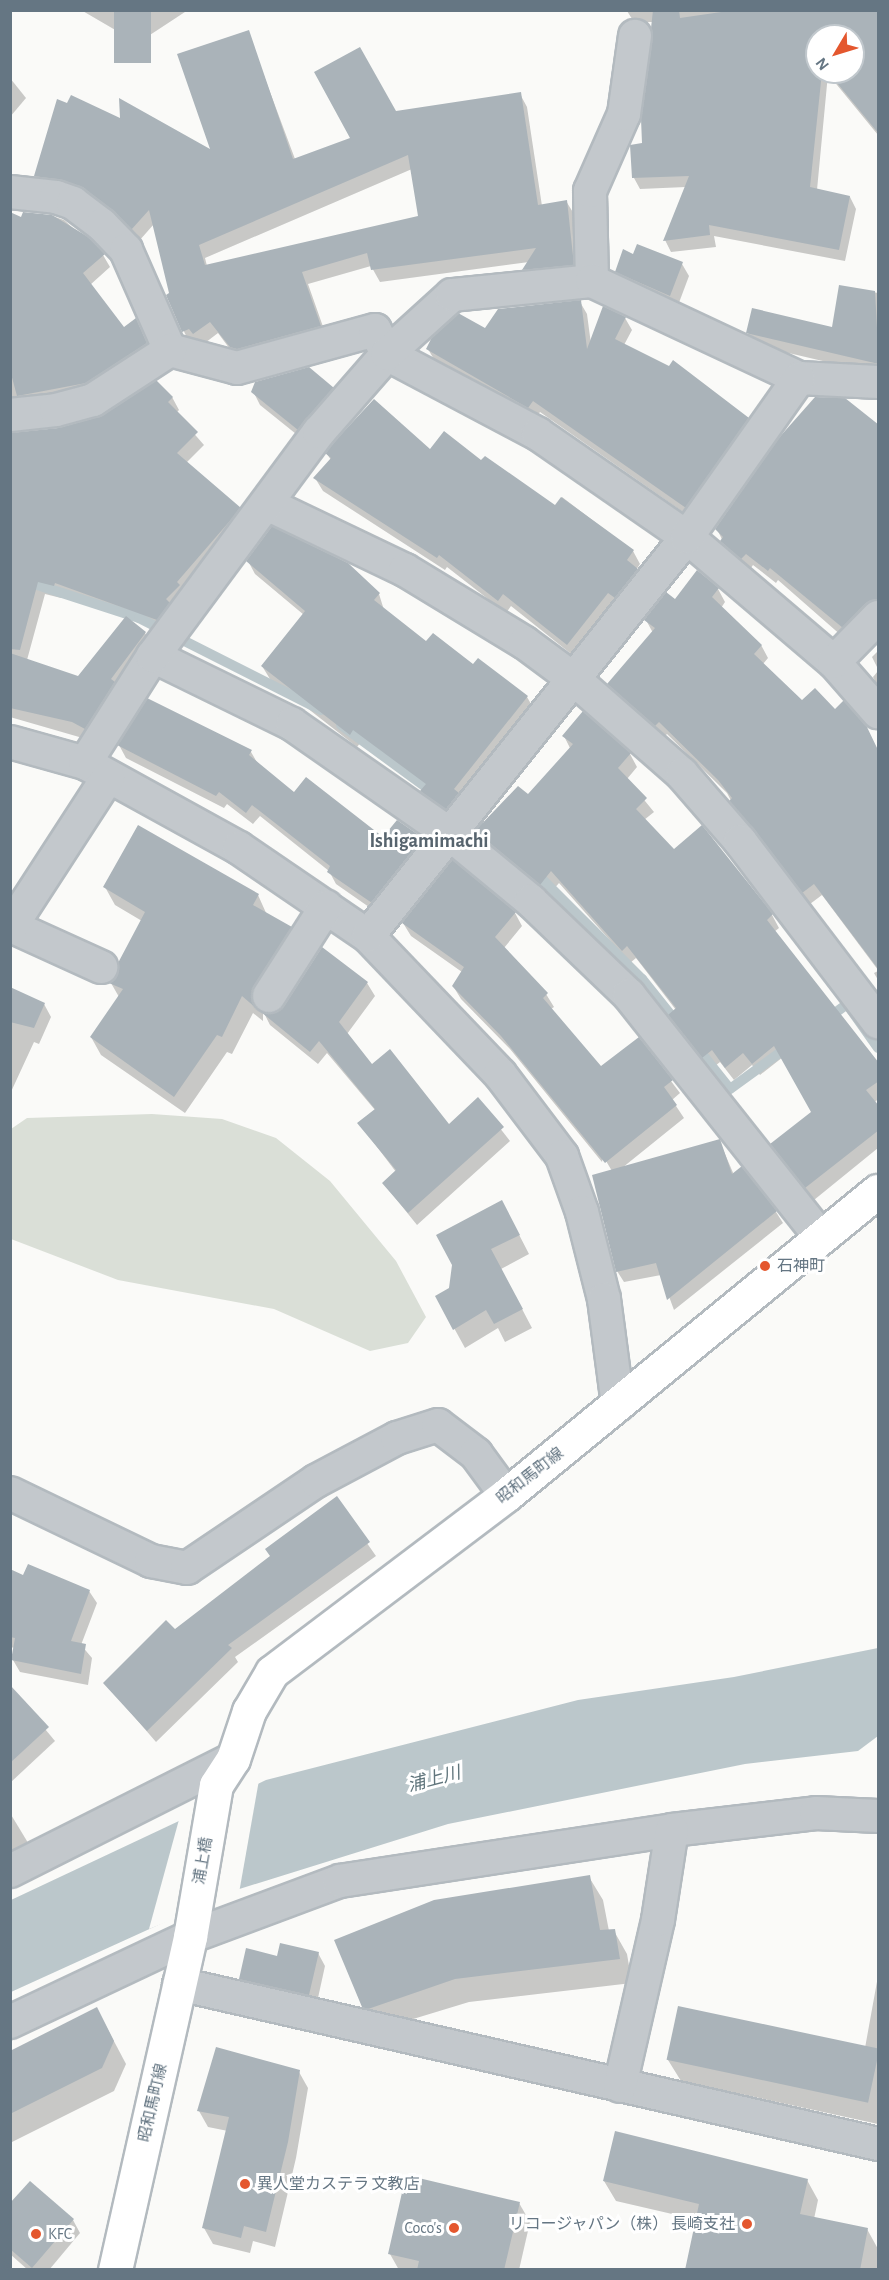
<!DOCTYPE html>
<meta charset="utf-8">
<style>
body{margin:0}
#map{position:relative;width:889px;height:2280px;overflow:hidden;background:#fafaf8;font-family:"Alegreya Sans","Noto Sans JP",sans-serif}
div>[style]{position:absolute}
.green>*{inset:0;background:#dadfd7}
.water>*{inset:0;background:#bbc7cb}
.pier>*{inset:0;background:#fafaf8}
.shadow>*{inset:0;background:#0003}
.stream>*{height:10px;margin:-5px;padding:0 5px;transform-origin:5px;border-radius:5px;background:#bbc7cb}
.building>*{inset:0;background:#aab3b9;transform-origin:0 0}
.roads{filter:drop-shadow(2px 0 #b3babf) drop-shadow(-2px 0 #b3babf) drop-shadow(0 2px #b3babf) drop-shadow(0 -2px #b3babf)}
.street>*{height:32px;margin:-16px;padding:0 16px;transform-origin:16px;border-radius:16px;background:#c3c8cc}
.secondary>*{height:33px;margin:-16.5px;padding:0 16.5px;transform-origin:16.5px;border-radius:16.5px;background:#fff}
.dots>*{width:16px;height:16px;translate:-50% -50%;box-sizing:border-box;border:3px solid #fff;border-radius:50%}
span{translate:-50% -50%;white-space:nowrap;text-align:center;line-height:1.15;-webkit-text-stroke:6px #fff;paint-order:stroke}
.poi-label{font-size:16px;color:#657683}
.left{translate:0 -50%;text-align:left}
.right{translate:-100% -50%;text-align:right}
.street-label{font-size:16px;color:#657683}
.water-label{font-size:18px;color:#60757c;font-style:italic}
.quarter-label{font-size:20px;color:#57646e;font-weight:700}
.frame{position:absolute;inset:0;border:12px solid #657683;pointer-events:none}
.north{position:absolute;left:805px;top:24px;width:60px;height:60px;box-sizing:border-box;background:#fff;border:2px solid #c1c8cd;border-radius:50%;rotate:232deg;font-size:16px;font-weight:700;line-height:24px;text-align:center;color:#657683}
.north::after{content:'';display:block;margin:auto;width:21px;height:27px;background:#e4572e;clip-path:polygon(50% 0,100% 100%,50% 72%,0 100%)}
</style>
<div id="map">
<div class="green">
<i style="clip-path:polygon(152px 1114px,222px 1119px,276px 1138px,330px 1181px,396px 1261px,426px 1317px,408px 1343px,370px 1351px,274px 1309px,118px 1280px,11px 1239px,11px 1129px,27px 1118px)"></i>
</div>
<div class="water">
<i style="clip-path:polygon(878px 1648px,878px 1736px,858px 1751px,745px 1764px,448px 1824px,233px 1891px,11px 1992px,11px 1900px,266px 1780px,578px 1700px,734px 1677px)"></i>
</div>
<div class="pier">
<i style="clip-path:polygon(259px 1780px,239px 1893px,149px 1929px,180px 1816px)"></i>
</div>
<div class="shadow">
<i style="clip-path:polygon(81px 10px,188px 10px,124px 52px,117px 31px)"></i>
<i style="clip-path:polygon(evenodd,878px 10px,878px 135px,828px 74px,817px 190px,850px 197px,856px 209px,845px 261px,714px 236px,716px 247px,671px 252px,665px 240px,686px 187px,640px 189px,634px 178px,644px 145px,654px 22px,634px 22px,627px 11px,878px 10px,817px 36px,853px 36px,853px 72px,817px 72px,817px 36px)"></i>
<i style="clip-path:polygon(evenodd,249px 36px,295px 159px,353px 139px,395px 112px,520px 94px,527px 107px,542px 206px,566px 201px,574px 214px,580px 277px,531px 282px,524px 270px,529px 262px,380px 282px,371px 266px,308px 284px,327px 338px,238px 360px,218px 333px,201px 346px,190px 344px,167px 296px,171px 293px,154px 224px,139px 241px,92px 201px,42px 189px,35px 176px,58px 101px,213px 152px,249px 36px,412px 169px,420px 217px,207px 266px,205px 258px,412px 169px)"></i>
<i style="clip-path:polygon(10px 78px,26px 98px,10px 117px)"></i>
<i style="clip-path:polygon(10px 214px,22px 219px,52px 216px,64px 220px,103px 255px,110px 267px,90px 285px,124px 329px,136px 320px,153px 356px,93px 396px,10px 412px)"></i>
<i style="clip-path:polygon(634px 256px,682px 264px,689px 276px,677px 308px,624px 285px,617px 272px)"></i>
<i style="clip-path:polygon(840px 286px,878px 293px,878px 374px,754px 345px,748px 333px,833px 328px)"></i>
<i style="clip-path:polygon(580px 302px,587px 314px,591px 344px,625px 318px,632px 330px,624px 345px,748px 419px,755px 431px,693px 519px,540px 412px,535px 419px,435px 361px,428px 349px)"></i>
<i style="clip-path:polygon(333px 389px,340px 401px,306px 442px,260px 405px,253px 391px)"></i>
<i style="clip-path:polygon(evenodd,172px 397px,179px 410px,176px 413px,204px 445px,186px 463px,239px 508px,247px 521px,165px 632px,127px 618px,145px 633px,152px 645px,93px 741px,10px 717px,10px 434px,58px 429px,172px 397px,45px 594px,61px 598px,62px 594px,126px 618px,79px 678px,27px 660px,45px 594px)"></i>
<i style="clip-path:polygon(430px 451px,482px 462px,556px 507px,562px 497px,633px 551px,640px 564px,636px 570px,644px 583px,575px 657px,511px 606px,506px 613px,447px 567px,445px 570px,323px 491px,315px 478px,331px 460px,327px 454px)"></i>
<i style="clip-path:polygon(717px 529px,878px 597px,843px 637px,778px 580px,776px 583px,753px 565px,749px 571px,729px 554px)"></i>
<i style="clip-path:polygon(248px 561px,347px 564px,379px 594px,384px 610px,426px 643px,527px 697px,534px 709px,454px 822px,429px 804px,422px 792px,424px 789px,361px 742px,357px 747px,270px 679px,262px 666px,304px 615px,255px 574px)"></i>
<i style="clip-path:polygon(718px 589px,725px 602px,721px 608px,761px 645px,768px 658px,763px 664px,791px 697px,835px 711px,865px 726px,878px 751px,878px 970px,822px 895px,810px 904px,738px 814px,727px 793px,667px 734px,663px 738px,616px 697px,609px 684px,653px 633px,646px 620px,675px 601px)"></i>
<i style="clip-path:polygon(878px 651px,878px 669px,872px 657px)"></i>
<i style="clip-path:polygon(878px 671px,878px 687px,873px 677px)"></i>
<i style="clip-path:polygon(148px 700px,251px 752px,258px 764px,294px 794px,383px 839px,422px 839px,430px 851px,379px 914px,336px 884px,329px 871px,260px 816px,253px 824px,227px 804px,224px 808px,126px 758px,119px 745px)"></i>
<i style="clip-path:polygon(583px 713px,630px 754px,637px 767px,627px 779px,654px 812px,644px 820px,674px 851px,702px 827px,772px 915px,779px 928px,774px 932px,878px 1065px,878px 1099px,874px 1103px,878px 1108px,878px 1148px,814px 1200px,772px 1145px,813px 1113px,783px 1057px,760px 1075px,752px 1065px,734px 1080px,720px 1062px,710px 1070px,670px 1015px,676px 1010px,636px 958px,630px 963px,559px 883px,547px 897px,484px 844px,477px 831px,529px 796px,570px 748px,564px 736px)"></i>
<i style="clip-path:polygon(453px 862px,515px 913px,522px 926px,504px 948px,546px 994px,554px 1007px,551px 1009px,601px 1068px,639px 1039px,680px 1093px,672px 1100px,684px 1118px,622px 1168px,719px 1140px,734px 1175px,776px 1212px,783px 1223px,674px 1310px,661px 1275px,624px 1282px,617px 1271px,612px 1171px,603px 1156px,602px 1162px,510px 1049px,461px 999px,453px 986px,462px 972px,411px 936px,403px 923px)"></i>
<i style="clip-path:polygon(105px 887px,258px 895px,267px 915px,290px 928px,301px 946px,263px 1005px,263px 1021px,253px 1013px,232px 1054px,227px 1052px,185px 1113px,101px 1055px,91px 1037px,119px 997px,111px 983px,119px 976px,142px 921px,115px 905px)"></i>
<i style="clip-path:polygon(878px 971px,878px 980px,874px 973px)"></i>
<i style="clip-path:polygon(367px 983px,375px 996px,347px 1034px,372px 1066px,448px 1126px,478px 1100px,510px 1141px,417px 1225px,384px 1184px,396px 1172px,359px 1123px,375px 1110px,327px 1053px,318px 1064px,270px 1025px,264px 1013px,277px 1014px)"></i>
<i style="clip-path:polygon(10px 988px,44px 1004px,51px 1017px,39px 1044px,34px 1042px,10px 1094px)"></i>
<i style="clip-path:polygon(512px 1221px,529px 1254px,501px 1269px,532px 1328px,505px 1342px,498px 1328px,465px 1348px,437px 1297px,450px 1289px)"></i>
<i style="clip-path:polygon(336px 1499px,376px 1556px,235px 1657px,238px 1662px,156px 1742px,105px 1683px,272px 1557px)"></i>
<i style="clip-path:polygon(24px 1577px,89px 1591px,97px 1603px,81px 1645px,92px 1658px,88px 1685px,20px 1672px,13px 1660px,15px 1648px,10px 1647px,10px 1599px)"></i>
<i style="clip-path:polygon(11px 1688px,55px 1741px,10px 1783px)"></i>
<i style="clip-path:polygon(10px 1813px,33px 1851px,10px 1863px)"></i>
<i style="clip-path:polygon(589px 1877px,603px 1900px,609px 1931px,614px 1931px,627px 1954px,632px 1983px,469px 2002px,377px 2030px,363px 2007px)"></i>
<i style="clip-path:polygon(318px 1953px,325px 1966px,316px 2007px,248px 1992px,240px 1979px)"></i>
<i style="clip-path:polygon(878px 1976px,878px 2124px,681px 2081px,668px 2060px,865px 2048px)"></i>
<i style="clip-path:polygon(97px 2009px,126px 2064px,114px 2091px,10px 2143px,10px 2052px)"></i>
<i style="clip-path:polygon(299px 2072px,308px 2088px,296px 2158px,275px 2247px,253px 2241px,250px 2253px,213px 2244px,204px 2228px,228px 2131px,208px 2127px,199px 2111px)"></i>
<i style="clip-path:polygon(807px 2180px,818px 2200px,814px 2219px,867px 2229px,878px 2249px,878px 2270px,686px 2270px,698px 2220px,616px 2201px,604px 2181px)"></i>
<i style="clip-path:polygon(519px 2203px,530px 2222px,519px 2270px,399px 2270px,390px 2254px)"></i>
<i style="clip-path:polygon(10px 2205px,73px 2220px,80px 2233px,49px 2270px,28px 2270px,10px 2254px)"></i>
</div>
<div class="stream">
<i style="left:25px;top:581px;width:120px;rotate:18deg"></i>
<i style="left:139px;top:618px;width:204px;rotate:26.8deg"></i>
<i style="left:341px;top:725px;width:185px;rotate:36.2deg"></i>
<i style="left:534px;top:871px;width:153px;rotate:45deg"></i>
<i style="left:642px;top:979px;width:58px;rotate:51.3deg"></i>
<i style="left:828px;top:1018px;width:24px;rotate:-36deg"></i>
<i style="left:847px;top:1004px;width:54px;rotate:54.8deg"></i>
<i style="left:695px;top:1045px;width:56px;rotate:51.5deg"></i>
<i style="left:730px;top:1089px;width:73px;rotate:-36.1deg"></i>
</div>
<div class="building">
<i style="left:114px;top:10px;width:37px;height:53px"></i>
<i style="clip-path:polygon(653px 10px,679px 10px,680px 18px,735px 10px,879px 10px,879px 134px,828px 72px,853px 72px,853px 36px,817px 36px,817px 72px,822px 72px,810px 187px,850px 196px,839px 250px,709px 225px,710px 235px,663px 241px,689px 176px,632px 178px,630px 145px,642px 143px,641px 119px)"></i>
<i style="clip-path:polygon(evenodd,249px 30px,293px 159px,350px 138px,314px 72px,360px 47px,396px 111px,521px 92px,538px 205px,567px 200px,574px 265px,522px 270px,536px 248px,371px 270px,367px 253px,302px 272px,321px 326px,237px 349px,230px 347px,210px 322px,193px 334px,189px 329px,182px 332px,166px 295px,169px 293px,149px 210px,131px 230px,84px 188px,62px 180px,34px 176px,57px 99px,67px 103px,71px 95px,120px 118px,119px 98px,210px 149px,177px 54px,249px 30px,408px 155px,418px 216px,205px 265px,199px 245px,408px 155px)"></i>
<i style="clip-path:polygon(10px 212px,21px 217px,23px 212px,52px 215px,90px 238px,105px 254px,83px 273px,124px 327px,136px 318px,147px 343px,86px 383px,17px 396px,10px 370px)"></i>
<i style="clip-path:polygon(637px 244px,683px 262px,670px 296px,615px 272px,623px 249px,633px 254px)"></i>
<i style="clip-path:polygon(839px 285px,875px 291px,879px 364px,746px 333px,752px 308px,832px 327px)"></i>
<i style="clip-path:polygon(581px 300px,587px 349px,603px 306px,626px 317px,615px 339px,669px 366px,673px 360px,749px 418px,686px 508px,533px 401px,528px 408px,426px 349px,432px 337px,458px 313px,485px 328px,498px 309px)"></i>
<i style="clip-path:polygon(309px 367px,334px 388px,298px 430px,251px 392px,255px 382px)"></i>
<i style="clip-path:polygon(156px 380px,173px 397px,168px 402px,198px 432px,177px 453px,241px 508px,177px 582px,180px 585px,166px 599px,170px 603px,157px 620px,55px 583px,54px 586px,38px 582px,20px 650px,10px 649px,10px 433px,58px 428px,98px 417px)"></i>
<i style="clip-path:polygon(815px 397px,845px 398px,879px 425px,879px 600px,865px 604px,843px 628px,770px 568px,768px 571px,746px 554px,741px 559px,720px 541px,723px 537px,715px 529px,777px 440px)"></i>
<i style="clip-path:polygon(374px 399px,430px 449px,444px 431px,481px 460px,485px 456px,555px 505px,561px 497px,634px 550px,627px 560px,638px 569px,615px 598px,608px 593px,567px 645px,503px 594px,498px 601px,439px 555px,437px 558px,313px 478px,331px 458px,325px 453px,333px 443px)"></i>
<i style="clip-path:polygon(272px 526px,348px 563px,380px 593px,374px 600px,426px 641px,433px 633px,473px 664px,478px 658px,528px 696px,454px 789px,459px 793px,446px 810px,420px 791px,426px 784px,353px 730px,350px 735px,261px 666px,305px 611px,246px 561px)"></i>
<i style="clip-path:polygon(697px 570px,719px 588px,712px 597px,762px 645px,754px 654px,802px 700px,815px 688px,835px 709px,844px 700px,866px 725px,878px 750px,879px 970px,814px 884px,802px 893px,729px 801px,732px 798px,718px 780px,659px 722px,655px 726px,607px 684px,655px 628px,644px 620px,666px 592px,675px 599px)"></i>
<i style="clip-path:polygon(126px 616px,146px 632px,111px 679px,115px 682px,85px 729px,72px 722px,10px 708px,10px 653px,78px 676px)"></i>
<i style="clip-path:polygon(147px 698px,252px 750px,249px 755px,294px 792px,306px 777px,383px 837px,397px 820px,423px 838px,372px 903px,327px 872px,330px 866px,252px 805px,246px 813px,219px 792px,216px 796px,117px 745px)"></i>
<i style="clip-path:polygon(583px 711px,631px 753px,618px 768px,647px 798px,636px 809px,674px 849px,702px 825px,773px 914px,767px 920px,879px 1063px,879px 1081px,866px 1090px,879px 1106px,879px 1130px,805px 1188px,770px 1144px,811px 1112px,774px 1046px,752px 1064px,743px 1053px,725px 1068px,712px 1050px,702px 1058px,668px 1015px,676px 1008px,627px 946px,622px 951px,551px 871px,540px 885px,475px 831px,518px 786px,528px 794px,573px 744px,562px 736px)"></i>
<i style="clip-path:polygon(138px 825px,259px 894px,253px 905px,292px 927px,254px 987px,251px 996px,256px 1008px,242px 996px,222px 1037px,217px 1035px,174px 1097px,90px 1037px,123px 989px,109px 983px,117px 975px,118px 963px,145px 912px,103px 887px)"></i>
<i style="clip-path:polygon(452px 859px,516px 912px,495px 937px,548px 993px,543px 998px,601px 1066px,639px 1037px,673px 1080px,664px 1087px,677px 1105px,605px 1163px,501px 1036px,452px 986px,464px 967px,402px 923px)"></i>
<i style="clip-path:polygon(322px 947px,368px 982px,339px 1022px,372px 1064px,390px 1049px,449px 1124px,478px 1097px,504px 1127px,408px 1213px,382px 1183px,396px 1170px,357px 1123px,375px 1109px,319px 1041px,310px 1052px,261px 1012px,277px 1012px,284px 1006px)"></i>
<i style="clip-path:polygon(10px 987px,45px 1003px,34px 1028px,10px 1022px)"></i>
<i style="clip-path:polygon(720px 1139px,732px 1174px,742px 1166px,777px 1211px,667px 1300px,656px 1263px,616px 1272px,592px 1175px)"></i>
<i style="clip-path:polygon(502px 1200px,520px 1235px,491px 1249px,523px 1309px,494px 1324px,486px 1310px,453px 1330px,435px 1296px,449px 1288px,452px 1265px,436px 1235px)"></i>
<i style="clip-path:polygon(337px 1496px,370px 1542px,228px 1645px,232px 1648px,147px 1731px,103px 1683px,166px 1620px,175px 1629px,270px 1556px,265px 1549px)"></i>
<i style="clip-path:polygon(28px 1564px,90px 1590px,71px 1641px,86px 1644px,81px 1674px,11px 1660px,15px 1638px,10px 1637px,10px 1569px,23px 1575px)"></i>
<i style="clip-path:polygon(10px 1685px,49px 1727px,10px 1763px)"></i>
<i style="clip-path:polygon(590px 1875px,600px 1930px,615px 1929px,620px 1959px,455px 1979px,368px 2009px,362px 2007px,334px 1940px,434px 1900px)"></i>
<i style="clip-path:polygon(280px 1943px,319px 1952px,309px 1995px,239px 1979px,246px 1948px,277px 1956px)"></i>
<i style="left:678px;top:2006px;width:206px;height:55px;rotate:12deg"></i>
<i style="clip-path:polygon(97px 2007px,114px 2041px,102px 2068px,10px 2114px,10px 2051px)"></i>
<i style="clip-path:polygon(216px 2047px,300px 2070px,288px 2142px,266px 2232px,244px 2226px,241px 2238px,202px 2228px,229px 2117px,197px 2111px)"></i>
<i style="clip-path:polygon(615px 2131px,808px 2179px,800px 2214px,868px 2228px,860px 2270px,685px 2270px,699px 2204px,603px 2181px)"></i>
<i style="clip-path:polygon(406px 2175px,520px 2202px,504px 2270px,417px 2270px,419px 2261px,388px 2254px)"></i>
<i style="clip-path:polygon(30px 2181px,74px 2219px,32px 2268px,10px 2249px,10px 2203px)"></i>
</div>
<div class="roads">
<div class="street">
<i style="left:10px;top:192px;width:46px;rotate:6.2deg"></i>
<i style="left:56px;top:197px;width:18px;rotate:19deg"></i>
<i style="left:73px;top:203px;width:36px;rotate:37deg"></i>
<i style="left:102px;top:225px;width:35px;rotate:46deg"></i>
<i style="left:126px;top:250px;width:109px;rotate:66.3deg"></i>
<i style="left:170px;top:350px;width:69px;rotate:15deg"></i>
<i style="left:237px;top:368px;width:143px;rotate:-15.4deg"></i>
<i style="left:375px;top:330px;width:27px;rotate:63deg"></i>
<i style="left:387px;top:354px;width:171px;rotate:27.9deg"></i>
<i style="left:538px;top:434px;width:181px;rotate:34.7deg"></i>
<i style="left:687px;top:537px;width:193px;rotate:40.4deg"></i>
<i style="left:834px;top:662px;width:67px;rotate:48.7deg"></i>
<i style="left:592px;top:281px;width:90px;rotate:-91.3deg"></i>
<i style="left:590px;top:191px;width:84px;rotate:-66.2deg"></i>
<i style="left:624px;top:114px;width:79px;rotate:-82deg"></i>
<i style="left:10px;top:415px;width:46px;rotate:-6.2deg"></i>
<i style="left:56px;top:410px;width:38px;rotate:-15deg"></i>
<i style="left:93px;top:400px;width:92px;rotate:-33deg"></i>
<i style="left:267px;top:504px;width:153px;rotate:25.6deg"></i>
<i style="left:405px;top:570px;width:140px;rotate:31.3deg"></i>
<i style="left:525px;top:643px;width:62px;rotate:36.5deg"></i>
<i style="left:575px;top:680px;width:142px;rotate:41.3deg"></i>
<i style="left:682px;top:774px;width:89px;rotate:49.1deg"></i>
<i style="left:740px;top:841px;width:228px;rotate:52.7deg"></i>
<i style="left:153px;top:656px;width:155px;rotate:26.1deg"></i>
<i style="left:292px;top:724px;width:194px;rotate:34.9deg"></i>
<i style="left:451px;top:835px;width:104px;rotate:39.5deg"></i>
<i style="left:531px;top:901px;width:136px;rotate:43.8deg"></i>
<i style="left:629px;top:995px;width:309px;rotate:51.6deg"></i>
<i style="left:834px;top:662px;width:63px;rotate:-45.6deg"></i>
<i style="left:10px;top:742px;width:78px;rotate:15.6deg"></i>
<i style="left:85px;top:763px;width:176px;rotate:28.9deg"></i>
<i style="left:239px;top:848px;width:156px;rotate:34.3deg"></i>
<i style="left:368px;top:936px;width:191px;rotate:46.3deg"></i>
<i style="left:500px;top:1074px;width:103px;rotate:52.9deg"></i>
<i style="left:562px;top:1156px;width:59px;rotate:70.3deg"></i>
<i style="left:582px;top:1212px;width:90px;rotate:75.8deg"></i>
<i style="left:604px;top:1299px;width:107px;rotate:82.5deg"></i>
<i style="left:85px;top:763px;width:127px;rotate:-57.6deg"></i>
<i style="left:153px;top:656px;width:279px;rotate:-53.5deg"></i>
<i style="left:319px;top:432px;width:103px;rotate:-48.9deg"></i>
<i style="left:387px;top:354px;width:88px;rotate:-42.2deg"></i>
<i style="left:452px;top:295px;width:141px;rotate:-5.7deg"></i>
<i style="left:592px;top:281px;width:229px;rotate:25.1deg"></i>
<i style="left:799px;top:378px;width:79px;rotate:2.9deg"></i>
<i style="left:13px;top:927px;width:97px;rotate:24.4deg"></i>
<i style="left:10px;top:928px;width:180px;rotate:-57deg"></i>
<i style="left:368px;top:936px;width:511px;rotate:-51.36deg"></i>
<i style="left:687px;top:537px;width:194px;rotate:-54.8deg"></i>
<i style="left:269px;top:996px;width:106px;rotate:-57.4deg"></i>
<i style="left:10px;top:1493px;width:157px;rotate:25.7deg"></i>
<i style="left:151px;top:1561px;width:37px;rotate:11deg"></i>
<i style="left:187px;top:1568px;width:156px;rotate:-34deg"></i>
<i style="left:316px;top:1481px;width:92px;rotate:-28deg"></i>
<i style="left:397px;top:1438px;width:43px;rotate:-17.6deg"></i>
<i style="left:438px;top:1425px;width:48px;rotate:37.3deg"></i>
<i style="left:476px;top:1454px;width:51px;rotate:53.8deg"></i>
<i style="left:10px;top:1871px;width:250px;rotate:-26.7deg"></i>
<i style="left:179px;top:1984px;width:717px;rotate:12.89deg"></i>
<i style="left:10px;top:2022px;width:199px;rotate:-25.3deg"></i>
<i style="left:190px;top:1937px;width:160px;rotate:-20.5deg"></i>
<i style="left:340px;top:1881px;width:336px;rotate:-8.7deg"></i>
<i style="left:672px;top:1830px;width:145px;rotate:-6.7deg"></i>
<i style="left:816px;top:1813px;width:62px;rotate:2.8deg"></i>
<i style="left:620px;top:2086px;width:170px;rotate:-77.1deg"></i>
<i style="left:658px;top:1920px;width:91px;rotate:-81.2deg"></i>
</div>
<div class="secondary">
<i style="left:115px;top:2270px;width:341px;rotate:-77.3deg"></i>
<i style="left:190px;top:1937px;width:154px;rotate:-80.3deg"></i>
<i style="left:216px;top:1785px;width:31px;rotate:-57deg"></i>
<i style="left:233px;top:1759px;width:51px;rotate:-71.6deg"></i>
<i style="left:249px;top:1711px;width:45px;rotate:-59.5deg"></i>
<i style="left:272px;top:1672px;width:293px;rotate:-37.1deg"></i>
<i style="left:506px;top:1495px;width:480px;rotate:-39.3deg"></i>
</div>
</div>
<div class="dots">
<i style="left:765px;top:1266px;background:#e4572e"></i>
<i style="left:245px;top:2184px;background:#e4572e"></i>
<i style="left:747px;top:2224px;background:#e4572e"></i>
<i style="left:454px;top:2228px;background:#e4572e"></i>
<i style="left:36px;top:2234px;background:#e4572e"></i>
</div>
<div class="poi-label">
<span class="left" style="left:777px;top:1266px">石神町</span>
<span class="left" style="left:257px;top:2184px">異人堂カステラ 文教店</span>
<span class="right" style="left:735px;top:2224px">リコージャパン（株） 長崎支社</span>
<span class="right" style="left:442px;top:2228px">Coco's</span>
<span class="left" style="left:48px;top:2234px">KFC</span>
</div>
<div class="street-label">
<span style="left:530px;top:1476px;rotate:-38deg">昭和馬町線</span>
<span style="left:203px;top:1861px;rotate:-80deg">浦上橋</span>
<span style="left:153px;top:2103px;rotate:-77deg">昭和馬町線</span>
</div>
<div class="water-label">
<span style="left:434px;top:1780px;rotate:-15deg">浦上川</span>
</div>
<div class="quarter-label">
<span style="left:429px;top:841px">Ishigamimachi</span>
</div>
<div class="frame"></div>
<div class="north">N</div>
</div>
